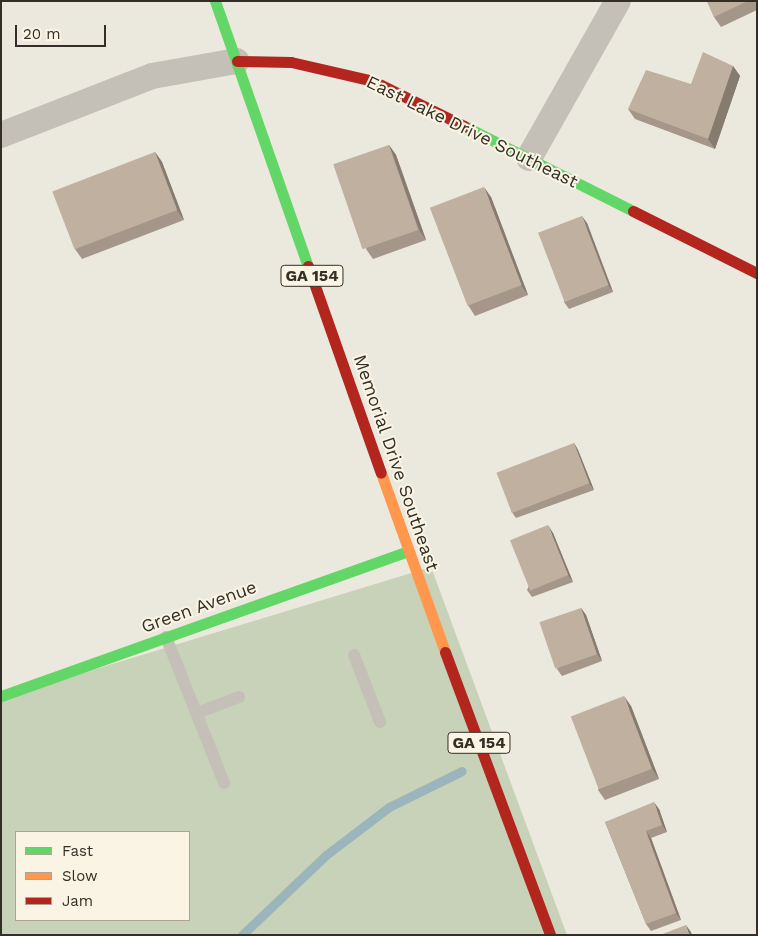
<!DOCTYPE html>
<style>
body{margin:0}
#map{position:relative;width:758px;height:936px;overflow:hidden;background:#ebe8de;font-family:"Work Sans",sans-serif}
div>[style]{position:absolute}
.green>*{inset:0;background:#c7d2b8}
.stream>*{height:9px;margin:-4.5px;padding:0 4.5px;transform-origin:4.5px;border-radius:4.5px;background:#9ab5bc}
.lane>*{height:12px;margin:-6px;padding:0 6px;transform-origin:6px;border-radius:6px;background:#c4c0b7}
.street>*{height:26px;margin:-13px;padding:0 13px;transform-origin:13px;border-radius:13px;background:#c4c0b7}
.fast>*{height:11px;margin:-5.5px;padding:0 5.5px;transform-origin:5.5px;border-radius:5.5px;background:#63d668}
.slow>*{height:11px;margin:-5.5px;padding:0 5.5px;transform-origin:5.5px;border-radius:5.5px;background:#ff974d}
.jam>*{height:11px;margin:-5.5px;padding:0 5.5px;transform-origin:5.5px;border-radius:5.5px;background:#b3261e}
.wall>*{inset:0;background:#a49789}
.shaded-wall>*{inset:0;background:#867b6f}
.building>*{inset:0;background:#bfb09f;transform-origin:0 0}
span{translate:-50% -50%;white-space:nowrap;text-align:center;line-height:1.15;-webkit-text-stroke:4px #f9f4e4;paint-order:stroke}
.shield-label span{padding:1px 4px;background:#f9f4e4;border:1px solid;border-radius:4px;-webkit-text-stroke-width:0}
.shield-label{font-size:16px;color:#342e26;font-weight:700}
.street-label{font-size:18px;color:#342e26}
.frame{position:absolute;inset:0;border:2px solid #342e26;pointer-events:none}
.legend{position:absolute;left:15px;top:831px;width:175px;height:90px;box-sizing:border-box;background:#f9f4e4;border:1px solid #aaa598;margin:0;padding:6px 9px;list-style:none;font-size:15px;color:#342e26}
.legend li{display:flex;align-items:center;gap:10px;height:25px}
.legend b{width:25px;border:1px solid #aaa598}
.scale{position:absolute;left:15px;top:25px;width:91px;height:22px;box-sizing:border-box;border:2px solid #342e26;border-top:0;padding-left:6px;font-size:15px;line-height:18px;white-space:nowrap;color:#342e26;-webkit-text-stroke:4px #f9f4e4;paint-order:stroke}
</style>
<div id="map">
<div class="green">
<i style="clip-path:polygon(evenodd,431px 567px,567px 935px,1px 935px,1px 698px,431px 567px,16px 832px,189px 832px,189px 920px,16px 920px,16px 832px)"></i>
</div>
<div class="stream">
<i style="left:242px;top:935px;width:116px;rotate:-43.6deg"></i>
<i style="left:326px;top:855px;width:79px;rotate:-37.3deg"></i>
<i style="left:389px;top:807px;width:81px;rotate:-26.3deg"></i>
</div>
<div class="lane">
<i style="left:166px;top:637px;width:157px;rotate:68.3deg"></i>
<i style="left:354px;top:655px;width:72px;rotate:68.8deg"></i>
<i style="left:197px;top:713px;width:45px;rotate:-20.9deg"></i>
</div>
<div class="street">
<i style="left:1px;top:135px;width:162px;rotate:-21.3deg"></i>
<i style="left:152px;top:76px;width:86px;rotate:-10deg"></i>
<i style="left:529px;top:158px;width:180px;rotate:-60.5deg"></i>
</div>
<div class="fast">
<i style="left:215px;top:1px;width:281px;rotate:70.7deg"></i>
<i style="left:464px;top:126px;width:189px;rotate:26.7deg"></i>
<i style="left:1px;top:696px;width:432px;rotate:-19.6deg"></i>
</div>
<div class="slow">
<i style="left:381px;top:473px;width:190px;rotate:70.3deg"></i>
</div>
<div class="jam">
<i style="left:237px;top:61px;width:54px;rotate:1.1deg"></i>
<i style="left:291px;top:62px;width:84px;rotate:13deg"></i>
<i style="left:373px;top:81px;width:102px;rotate:26.3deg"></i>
<i style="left:633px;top:211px;width:139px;rotate:26.6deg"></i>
<i style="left:308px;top:266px;width:219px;rotate:70.6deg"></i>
<i style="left:445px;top:652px;width:302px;rotate:69.6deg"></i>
</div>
<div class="wall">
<i style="clip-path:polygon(707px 1px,755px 1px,757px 5px,757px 10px,721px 27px,714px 17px)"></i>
<i style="clip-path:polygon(733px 66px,740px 76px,715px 149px,635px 119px,628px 109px,691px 84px)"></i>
<i style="clip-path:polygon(389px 145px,396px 155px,426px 240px,373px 259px,366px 249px)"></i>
<i style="clip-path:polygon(155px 152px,162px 162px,184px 220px,82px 259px,75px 249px)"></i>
<i style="clip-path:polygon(491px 197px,528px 295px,475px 316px,468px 305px)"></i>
<i style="clip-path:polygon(587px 223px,613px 292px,569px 309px,564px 302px)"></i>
<i style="clip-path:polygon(574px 443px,578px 450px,594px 490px,516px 518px,511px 511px)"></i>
<i style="clip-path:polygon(553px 533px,573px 582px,532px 597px,527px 590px)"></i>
<i style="clip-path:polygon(581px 608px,586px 615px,602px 661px,562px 676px,557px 669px)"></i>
<i style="clip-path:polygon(631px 706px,659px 779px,605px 800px,598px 790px)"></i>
<i style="clip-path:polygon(659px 809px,667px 832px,651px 838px,681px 920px,651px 931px,646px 924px,605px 822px)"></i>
</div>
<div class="shaded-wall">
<i style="clip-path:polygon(733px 66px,740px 76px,715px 149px,708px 139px)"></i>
<i style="clip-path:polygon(389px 145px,396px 155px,426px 240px,419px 230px)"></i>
<i style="clip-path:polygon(155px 152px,162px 162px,184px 220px,177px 210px)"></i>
<i style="clip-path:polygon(484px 187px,491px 197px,528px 295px,521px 285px)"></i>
<i style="clip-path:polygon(582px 216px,587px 223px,613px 292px,608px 285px)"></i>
<i style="clip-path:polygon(574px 443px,578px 450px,594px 490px,589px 483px)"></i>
<i style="clip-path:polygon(548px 525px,553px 533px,573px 582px,568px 575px)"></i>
<i style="clip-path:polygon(581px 608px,586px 615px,602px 661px,597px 654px)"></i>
<i style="clip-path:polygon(624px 696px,631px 706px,659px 779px,652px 769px)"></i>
<i style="clip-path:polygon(654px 802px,659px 809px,667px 832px,662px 825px)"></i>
<i style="clip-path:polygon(646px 831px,651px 838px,681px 920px,676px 913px)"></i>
<i style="clip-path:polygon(686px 925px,691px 932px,692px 935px,689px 935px)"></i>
</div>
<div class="building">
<i style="clip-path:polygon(707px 1px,748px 1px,714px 17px)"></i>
<i style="clip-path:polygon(703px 52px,733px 66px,708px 139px,628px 109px,646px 70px,691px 84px)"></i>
<i style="left:389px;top:145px;width:90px;height:59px;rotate:71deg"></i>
<i style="left:155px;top:152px;width:62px;height:110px;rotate:69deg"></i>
<i style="left:484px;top:187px;width:105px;height:58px;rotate:69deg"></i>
<i style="left:582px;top:216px;width:74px;height:47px;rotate:69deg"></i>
<i style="left:574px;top:443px;width:43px;height:83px;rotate:69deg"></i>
<i style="left:548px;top:525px;width:54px;height:41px;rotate:68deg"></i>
<i style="left:581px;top:608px;width:49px;height:44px;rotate:71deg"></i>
<i style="left:624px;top:696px;width:78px;height:57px;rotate:69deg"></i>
<i style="clip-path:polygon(654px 802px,662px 825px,646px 831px,676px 913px,646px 924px,605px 822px)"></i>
<i style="clip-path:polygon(686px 925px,689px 935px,660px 935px)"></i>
</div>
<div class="shield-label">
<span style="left:312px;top:276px">GA 154</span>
<span style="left:479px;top:743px">GA 154</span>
</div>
<div class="street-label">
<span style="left:472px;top:132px;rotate:26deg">East Lake Drive Southeast</span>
<span style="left:396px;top:463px;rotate:71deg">Memorial Drive Southeast</span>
<span style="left:199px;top:607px;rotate:-20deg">Green Avenue</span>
</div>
<div class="frame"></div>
<ul class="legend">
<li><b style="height:6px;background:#63d668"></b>Fast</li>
<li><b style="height:6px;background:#ff974d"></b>Slow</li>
<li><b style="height:6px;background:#b3261e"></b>Jam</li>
</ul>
<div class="scale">20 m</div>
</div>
